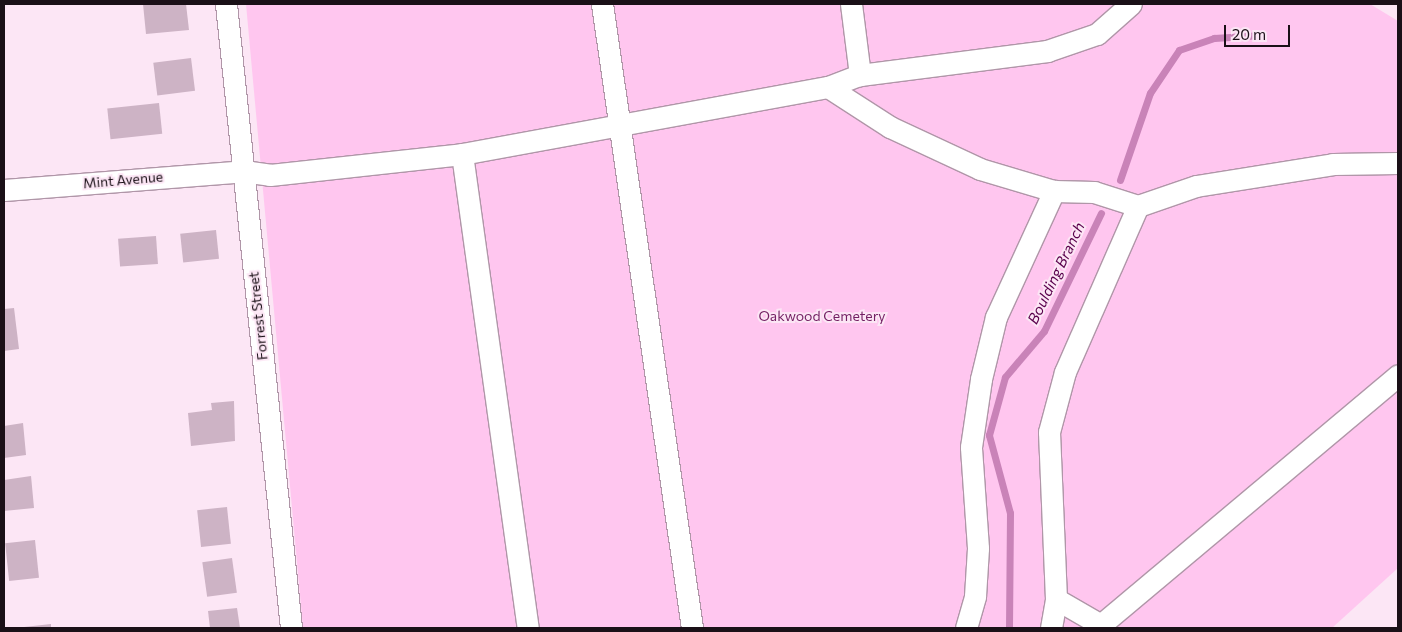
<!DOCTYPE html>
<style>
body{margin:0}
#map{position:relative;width:1402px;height:632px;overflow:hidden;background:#fce6f5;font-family:Commissioner,sans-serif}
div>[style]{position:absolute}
.green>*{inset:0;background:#ffc6ef}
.stream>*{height:7px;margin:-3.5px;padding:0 3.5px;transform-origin:3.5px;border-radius:3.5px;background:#c983b8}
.building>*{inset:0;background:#cdb3c5;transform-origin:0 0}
.roads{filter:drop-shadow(1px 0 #b096a8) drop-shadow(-1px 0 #b096a8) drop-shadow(0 1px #b096a8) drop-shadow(0 -1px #b096a8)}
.minor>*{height:21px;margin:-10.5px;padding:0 10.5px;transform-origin:10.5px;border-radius:10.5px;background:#fff}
span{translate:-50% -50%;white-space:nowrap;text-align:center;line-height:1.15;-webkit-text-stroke:4px #fce6f5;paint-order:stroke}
.street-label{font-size:14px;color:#1a1017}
.park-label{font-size:14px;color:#731f63}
.water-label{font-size:15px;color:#59004c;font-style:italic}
.frame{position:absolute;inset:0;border:5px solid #1a1017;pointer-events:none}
.scale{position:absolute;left:1224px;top:25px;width:66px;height:22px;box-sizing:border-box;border:2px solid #1a1017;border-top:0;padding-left:6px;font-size:15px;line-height:18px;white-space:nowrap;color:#1a1017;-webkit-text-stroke:4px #fce6f5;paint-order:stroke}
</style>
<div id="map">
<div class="green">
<i style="clip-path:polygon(246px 4px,1370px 4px,1398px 21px,1398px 568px,1332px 628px,303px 628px)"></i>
</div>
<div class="stream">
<i style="left:1120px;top:180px;width:92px;rotate:-71deg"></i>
<i style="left:1150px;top:93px;width:52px;rotate:-56deg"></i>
<i style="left:1179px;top:50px;width:37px;rotate:-19deg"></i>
<i style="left:1214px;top:38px;width:48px;rotate:-3.6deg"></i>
<i style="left:1009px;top:628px;width:115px;rotate:-89.5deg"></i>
<i style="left:1010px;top:513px;width:81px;rotate:-105.1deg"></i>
<i style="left:989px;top:435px;width:60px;rotate:-74.6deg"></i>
<i style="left:1005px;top:377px;width:60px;rotate:-49.7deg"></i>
<i style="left:1044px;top:331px;width:131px;rotate:-64.2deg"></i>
</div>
<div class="building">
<i style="clip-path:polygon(143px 4px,186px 4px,189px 30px,146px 34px)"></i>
<i style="left:191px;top:58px;width:33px;height:38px;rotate:83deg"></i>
<i style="left:159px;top:103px;width:31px;height:52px;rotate:84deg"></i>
<i style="left:216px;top:230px;width:29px;height:36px;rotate:84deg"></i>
<i style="left:156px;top:236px;width:28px;height:38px;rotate:86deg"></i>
<i style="clip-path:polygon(14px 308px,19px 349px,4px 351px,4px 309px)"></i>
<i style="clip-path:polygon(234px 401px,235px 441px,191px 446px,188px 413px,212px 410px,211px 403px)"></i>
<i style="clip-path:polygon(23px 423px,26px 455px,4px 458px,4px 426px)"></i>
<i style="clip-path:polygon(31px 476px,34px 508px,4px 511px,4px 480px)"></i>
<i style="left:227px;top:507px;width:37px;height:30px;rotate:84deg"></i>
<i style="left:35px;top:540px;width:38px;height:30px;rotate:84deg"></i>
<i style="left:232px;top:558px;width:35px;height:30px;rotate:82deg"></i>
<i style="clip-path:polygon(237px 608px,240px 628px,210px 628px,208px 611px)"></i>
<i style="clip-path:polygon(51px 624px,51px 628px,24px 628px,24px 627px)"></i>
</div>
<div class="roads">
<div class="minor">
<i style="left:226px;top:4px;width:627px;rotate:84.05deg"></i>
<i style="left:602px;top:4px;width:630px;rotate:81.79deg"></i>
<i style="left:851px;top:4px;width:72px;rotate:82.8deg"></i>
<i style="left:828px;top:87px;width:74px;rotate:32.8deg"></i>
<i style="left:890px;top:127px;width:99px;rotate:25deg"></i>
<i style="left:980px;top:169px;width:77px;rotate:16.6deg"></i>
<i style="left:1054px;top:191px;width:40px;rotate:1.4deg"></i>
<i style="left:1094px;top:192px;width:46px;rotate:17.7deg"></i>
<i style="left:462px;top:154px;width:479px;rotate:82.1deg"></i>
<i style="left:4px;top:190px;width:240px;rotate:-4.5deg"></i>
<i style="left:243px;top:171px;width:27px;rotate:8deg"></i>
<i style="left:270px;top:175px;width:193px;rotate:-6.2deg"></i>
<i style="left:462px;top:154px;width:372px;rotate:-10.4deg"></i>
<i style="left:828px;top:87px;width:34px;rotate:-21deg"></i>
<i style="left:860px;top:75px;width:189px;rotate:-7.3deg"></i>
<i style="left:1047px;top:51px;width:53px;rotate:-18.8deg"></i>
<i style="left:1097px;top:34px;width:45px;rotate:-41.4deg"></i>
<i style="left:1056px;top:599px;width:52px;rotate:30deg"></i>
<i style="left:966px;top:628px;width:33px;rotate:-74deg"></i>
<i style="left:975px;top:596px;width:48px;rotate:-86.4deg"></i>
<i style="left:978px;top:548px;width:101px;rotate:-94deg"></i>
<i style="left:971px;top:447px;width:69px;rotate:-81.6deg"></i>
<i style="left:981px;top:379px;width:64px;rotate:-76.4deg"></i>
<i style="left:996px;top:317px;width:139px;rotate:-65.3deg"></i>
<i style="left:1051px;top:628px;width:29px;rotate:-80deg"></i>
<i style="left:1056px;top:599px;width:167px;rotate:-92.4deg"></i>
<i style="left:1049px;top:432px;width:62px;rotate:-75.1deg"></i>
<i style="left:1065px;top:372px;width:181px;rotate:-66.3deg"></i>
<i style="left:1138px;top:206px;width:61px;rotate:-19deg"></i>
<i style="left:1196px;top:186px;width:139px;rotate:-9.1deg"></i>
<i style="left:1333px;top:164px;width:65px;rotate:-0.9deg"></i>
<i style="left:1097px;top:628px;width:393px;rotate:-40deg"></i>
</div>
</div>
<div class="street-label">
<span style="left:123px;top:180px;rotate:-5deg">Mint Avenue</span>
<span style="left:258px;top:316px;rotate:-96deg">Forrest Street</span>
</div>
<div class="park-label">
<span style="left:822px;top:316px">Oakwood Cemetery</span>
</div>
<div class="water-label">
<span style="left:1056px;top:273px;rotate:-64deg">Boulding Branch</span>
</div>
<div class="frame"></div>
<div class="scale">20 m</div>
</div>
